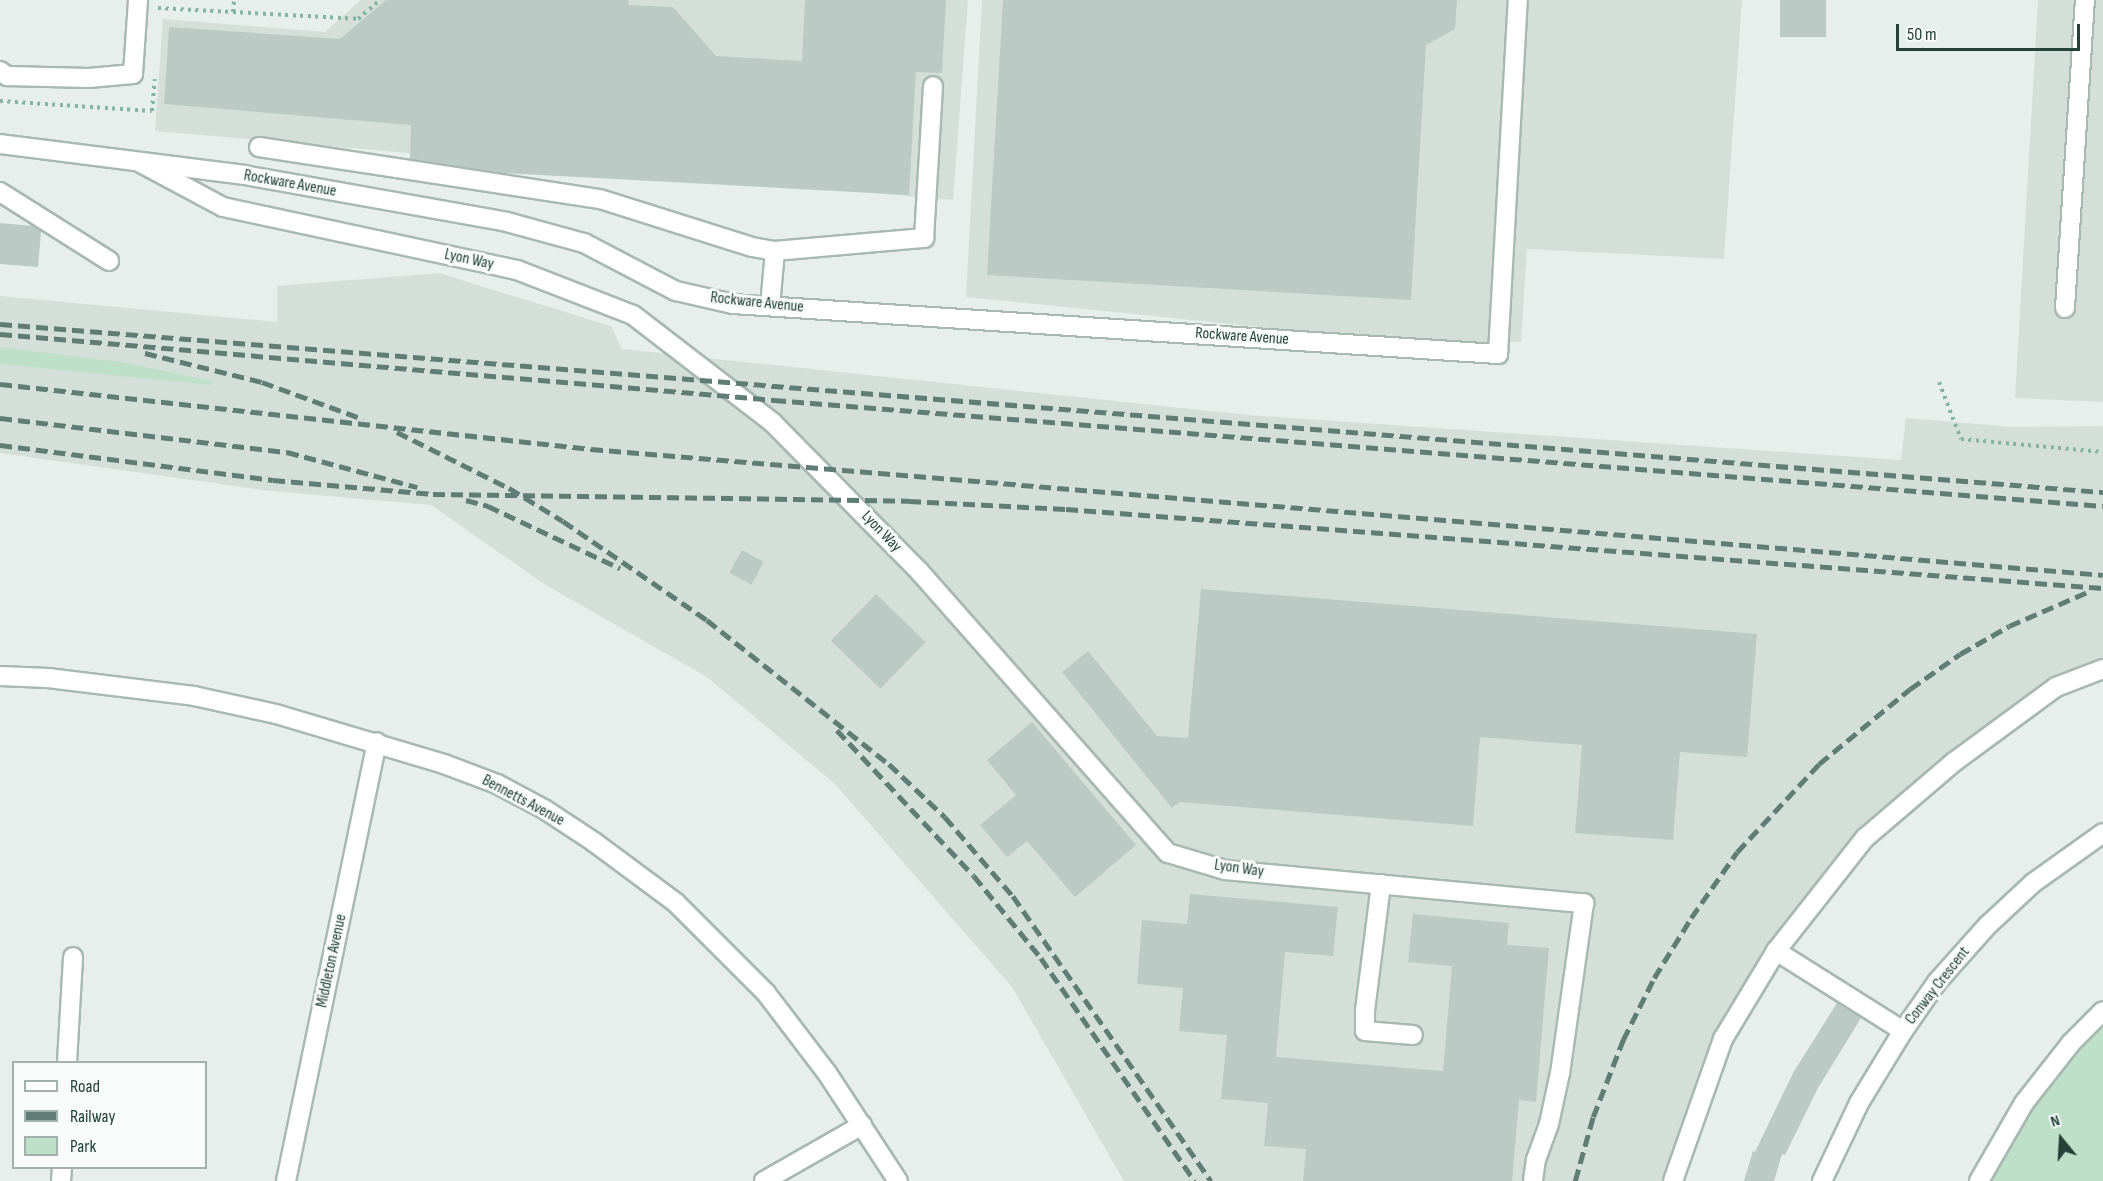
<!DOCTYPE html>
<style>
body{margin:0}
#map{position:relative;width:2103px;height:1181px;overflow:hidden;background:#e6efeb;font-family:"Sofia Sans Condensed",sans-serif}
div>[style]{position:absolute}
.built>*{inset:0;background:#d4dfda}
.green>*{inset:0;background:#bfe0c8}
.building>*{inset:0;background:#bbcac4;transform-origin:0 0}
.path>*{height:4px;margin-top:-2px;transform-origin:0;background:repeating-linear-gradient(90deg,#86b3a5 0 3px,transparent 0 7.5px)}
.roads{filter:drop-shadow(2px 0 #a8b8b2) drop-shadow(-2px 0 #a8b8b2) drop-shadow(0 2px #a8b8b2) drop-shadow(0 -2px #a8b8b2)}
.minor>*{height:18px;margin:-9px;padding:0 9px;transform-origin:9px;border-radius:9px;background:#fff}
.rail>*{height:4.5px;margin-top:-2.25px;transform-origin:0;background:repeating-linear-gradient(90deg,#5f7d75 0 12px,transparent 0 18px)}
span{translate:-50% -50%;white-space:nowrap;text-align:center;line-height:1.15;-webkit-text-stroke:6px #f7fbf9;paint-order:stroke}
.street-label{font-size:16px;color:#24423a}
.legend{position:absolute;left:12px;top:1061px;width:195px;height:108px;box-sizing:border-box;background:#f7fbf9;border:2px solid #a3b1ad;margin:0;padding:8px 10px;list-style:none;font-size:18px;color:#24423a}
.legend li{display:flex;align-items:center;gap:12px;height:30px}
.legend b{width:30px;border:2px solid #a3b1ad}
.north{position:absolute;left:2031px;top:1109px;width:60px;height:60px;-webkit-text-stroke:4px #f7fbf9;paint-order:stroke;rotate:342deg;font-size:16px;font-weight:700;line-height:24px;text-align:center;color:#24423a}
.north::after{content:'';display:block;margin:auto;width:21px;height:27px;background:#24423a;clip-path:polygon(50% 0,100% 100%,50% 72%,0 100%)}
.scale{position:absolute;left:1896px;top:24px;width:184px;height:27px;box-sizing:border-box;border:3px solid #24423a;border-top:0;padding-left:8px;font-size:18px;line-height:21px;white-space:nowrap;color:#24423a;-webkit-text-stroke:4px #f7fbf9;paint-order:stroke}
</style>
<div id="map">
<div class="built">
<i style="clip-path:polygon(361px 0,968px 0,953px 200px,155px 131px,163px 19px,325px 32px)"></i>
<i style="clip-path:polygon(982px 0,1742px 0,1724px 259px,1527px 249px,1521px 342px,1427px 344px,966px 297px)"></i>
<i style="clip-path:polygon(2038px 0,2103px 0,2103px 402px,2015px 398px)"></i>
<i style="clip-path:polygon(439px 273px,611px 326px,622px 349px,1248px 415px,1901px 460px,1906px 418px,2012px 427px,2103px 426px,2103px 677px,2063px 691px,1879px 836px,1755px 991px,1715px 1067px,1677px 1181px,1124px 1181px,1012px 987px,835px 784px,707px 677px,544px 584px,431px 505px,271px 491px,0 453px,0 296px,277px 322px,277px 286px)"></i>
</div>
<div class="green">
<i style="clip-path:polygon(0 347px,121px 362px,212px 381px,211px 385px,0 364px)"></i>
<i style="clip-path:polygon(2103px 1019px,2103px 1181px,1985px 1181px,2039px 1090px)"></i>
</div>
<div class="building">
<i style="clip-path:polygon(386px 0,629px 0,628px 5px,673px 7px,716px 56px,802px 61px,805px 0,946px 0,942px 73px,916px 72px,909px 195px,505px 173px,410px 159px,411px 125px,164px 104px,169px 27px,340px 39px)"></i>
<i style="clip-path:polygon(1003px 0,1457px 0,1455px 29px,1426px 45px,1411px 300px,987px 275px)"></i>
<i style="left:1780px;top:0;width:46px;height:37px"></i>
<i style="clip-path:polygon(0 223px,33px 226px,41px 231px,38px 267px,0 264px)"></i>
<i style="left:742px;top:550px;width:25px;height:26px;rotate:29deg"></i>
<i style="clip-path:polygon(1201px 589px,1757px 634px,1747px 757px,1680px 752px,1673px 840px,1575px 833px,1582px 745px,1480px 737px,1473px 826px,1180px 802px,1172px 808px,1062px 672px,1088px 651px,1157px 736px,1188px 738px)"></i>
<i style="left:876px;top:594px;width:69px;height:65px;rotate:44deg"></i>
<i style="clip-path:polygon(1032px 722px,1136px 845px,1075px 897px,1027px 841px,1007px 857px,980px 825px,1016px 795px,987px 760px)"></i>
<i style="clip-path:polygon(1190px 894px,1338px 907px,1333px 956px,1285px 952px,1276px 1057px,1443px 1071px,1452px 966px,1408px 962px,1413px 914px,1509px 923px,1507px 945px,1549px 948px,1536px 1102px,1519px 1100px,1512px 1181px,1303px 1181px,1306px 1149px,1264px 1146px,1268px 1103px,1221px 1099px,1227px 1035px,1179px 1031px,1183px 988px,1137px 984px,1142px 920px,1187px 924px)"></i>
<i style="clip-path:polygon(1837px 1003px,1861px 1018px,1818px 1088px,1785px 1155px,1782px 1154px,1774px 1181px,1744px 1181px,1753px 1151px,1755px 1152px,1793px 1073px)"></i>
</div>
<div class="path">
<i style="left:158px;top:8px;width:200px;rotate:3.1deg"></i>
<i style="left:358px;top:19px;width:29px;rotate:-41deg"></i>
<i style="left:233px;top:12px;width:12px;rotate:-85deg"></i>
<i style="left:0;top:101px;width:152px;rotate:3.8deg"></i>
<i style="left:152px;top:111px;width:32px;rotate:-85deg"></i>
<i style="left:1939px;top:382px;width:61px;rotate:68.9deg"></i>
<i style="left:1961px;top:439px;width:143px;rotate:5.2deg"></i>
</div>
<div class="roads">
<div class="minor">
<i style="left:0;top:71px;width:9px;rotate:36deg"></i>
<i style="left:7px;top:76px;width:82px;rotate:1.4deg"></i>
<i style="left:89px;top:78px;width:44px;rotate:-5.2deg"></i>
<i style="left:133px;top:74px;width:74px;rotate:-86.1deg"></i>
<i style="left:0;top:144px;width:246px;rotate:7.2deg"></i>
<i style="left:244px;top:175px;width:267px;rotate:10.1deg"></i>
<i style="left:507px;top:222px;width:80px;rotate:15.3deg"></i>
<i style="left:584px;top:243px;width:104px;rotate:27.6deg"></i>
<i style="left:676px;top:291px;width:58px;rotate:12.8deg"></i>
<i style="left:733px;top:304px;width:767px;rotate:3.74deg"></i>
<i style="left:1498px;top:354px;width:355px;rotate:-86.8deg"></i>
<i style="left:259px;top:147px;width:345px;rotate:8.7deg"></i>
<i style="left:600px;top:199px;width:159px;rotate:17.5deg"></i>
<i style="left:752px;top:247px;width:23px;rotate:10deg"></i>
<i style="left:775px;top:251px;width:55px;rotate:95.2deg"></i>
<i style="left:139px;top:162px;width:95px;rotate:28.2deg"></i>
<i style="left:223px;top:207px;width:301px;rotate:12.1deg"></i>
<i style="left:517px;top:270px;width:124px;rotate:21.2deg"></i>
<i style="left:633px;top:315px;width:177px;rotate:37.6deg"></i>
<i style="left:773px;top:423px;width:208px;rotate:45.4deg"></i>
<i style="left:919px;top:571px;width:376px;rotate:48.6deg"></i>
<i style="left:1168px;top:853px;width:59px;rotate:16.6deg"></i>
<i style="left:1225px;top:870px;width:361px;rotate:5.3deg"></i>
<i style="left:1584px;top:903px;width:172px;rotate:98deg"></i>
<i style="left:1560px;top:1073px;width:52px;rotate:102.2deg"></i>
<i style="left:1549px;top:1124px;width:37px;rotate:110deg"></i>
<i style="left:1536px;top:1159px;width:22px;rotate:98deg"></i>
<i style="left:0;top:192px;width:129px;rotate:32.3deg"></i>
<i style="left:775px;top:251px;width:150px;rotate:-5deg"></i>
<i style="left:924px;top:238px;width:152px;rotate:-86.6deg"></i>
<i style="left:2065px;top:308px;width:309px;rotate:-86.3deg"></i>
<i style="left:0;top:676px;width:48px;rotate:2.4deg"></i>
<i style="left:48px;top:678px;width:147px;rotate:7deg"></i>
<i style="left:194px;top:696px;width:84px;rotate:12.4deg"></i>
<i style="left:276px;top:714px;width:175px;rotate:16.6deg"></i>
<i style="left:444px;top:764px;width:57px;rotate:20.7deg"></i>
<i style="left:497px;top:784px;width:53px;rotate:28deg"></i>
<i style="left:544px;top:809px;width:60px;rotate:33.4deg"></i>
<i style="left:594px;top:842px;width:102px;rotate:36.6deg"></i>
<i style="left:676px;top:903px;width:127px;rotate:45deg"></i>
<i style="left:766px;top:993px;width:101px;rotate:52.7deg"></i>
<i style="left:827px;top:1073px;width:129px;rotate:56.7deg"></i>
<i style="left:1381px;top:884px;width:127px;rotate:97.2deg"></i>
<i style="left:1365px;top:1010px;width:21px;rotate:90deg"></i>
<i style="left:1365px;top:1031px;width:48px;rotate:4.8deg"></i>
<i style="left:1776px;top:951px;width:150px;rotate:32.2deg"></i>
<i style="left:67px;top:1062px;width:105px;rotate:-86.7deg"></i>
<i style="left:61px;top:1181px;width:13px;rotate:-86deg"></i>
<i style="left:286px;top:1181px;width:448px;rotate:-78.3deg"></i>
<i style="left:764px;top:1181px;width:113px;rotate:-29.7deg"></i>
<i style="left:1673px;top:1181px;width:151px;rotate:-70.6deg"></i>
<i style="left:1723px;top:1039px;width:103px;rotate:-58.9deg"></i>
<i style="left:1776px;top:951px;width:144px;rotate:-51.8deg"></i>
<i style="left:1865px;top:838px;width:117px;rotate:-40.5deg"></i>
<i style="left:1954px;top:762px;width:127px;rotate:-36.3deg"></i>
<i style="left:2056px;top:687px;width:50px;rotate:-21deg"></i>
<i style="left:1822px;top:1181px;width:86px;rotate:-64.6deg"></i>
<i style="left:1859px;top:1103px;width:84px;rotate:-58.6deg"></i>
<i style="left:1903px;top:1031px;width:60px;rotate:-55.2deg"></i>
<i style="left:1937px;top:982px;width:76px;rotate:-48.2deg"></i>
<i style="left:1988px;top:925px;width:62px;rotate:-43deg"></i>
<i style="left:2033px;top:883px;width:86px;rotate:-35.5deg"></i>
<i style="left:1979px;top:1181px;width:90px;rotate:-60deg"></i>
<i style="left:2024px;top:1103px;width:76px;rotate:-51.9deg"></i>
<i style="left:2071px;top:1043px;width:45px;rotate:-45deg"></i>
</div>
</div>
<div class="rail">
<i style="left:0;top:324px;width:2110px;rotate:4.57deg"></i>
<i style="left:0;top:334px;width:777px;rotate:4.87deg"></i>
<i style="left:774px;top:400px;width:1333px;rotate:4.56deg"></i>
<i style="left:145px;top:353px;width:121px;rotate:13.9deg"></i>
<i style="left:262px;top:382px;width:108px;rotate:20.1deg"></i>
<i style="left:0;top:384px;width:595px;rotate:6.28deg"></i>
<i style="left:591px;top:449px;width:1517px;rotate:4.76deg"></i>
<i style="left:0;top:418px;width:289px;rotate:6.8deg"></i>
<i style="left:287px;top:452px;width:135px;rotate:15.1deg"></i>
<i style="left:397px;top:432px;width:125px;rotate:26.6deg"></i>
<i style="left:509px;top:488px;width:63px;rotate:31.4deg"></i>
<i style="left:563px;top:521px;width:175px;rotate:34.5deg"></i>
<i style="left:707px;top:620px;width:232px;rotate:38.4deg"></i>
<i style="left:889px;top:764px;width:77px;rotate:43.4deg"></i>
<i style="left:945px;top:817px;width:104px;rotate:49.3deg"></i>
<i style="left:1013px;top:896px;width:347px;rotate:55.2deg"></i>
<i style="left:0;top:445px;width:275px;rotate:7.3deg"></i>
<i style="left:273px;top:480px;width:161px;rotate:5deg"></i>
<i style="left:433px;top:494px;width:476px;rotate:0.8deg"></i>
<i style="left:909px;top:501px;width:157px;rotate:2.9deg"></i>
<i style="left:1066px;top:509px;width:1040px;rotate:4.36deg"></i>
<i style="left:466px;top:500px;width:23px;rotate:15deg"></i>
<i style="left:488px;top:506px;width:146px;rotate:25.2deg"></i>
<i style="left:837px;top:730px;width:200px;rotate:46.8deg"></i>
<i style="left:974px;top:876px;width:106px;rotate:50.7deg"></i>
<i style="left:1041px;top:958px;width:271px;rotate:55.4deg"></i>
<i style="left:1575px;top:1181px;width:66px;rotate:-74.3deg"></i>
<i style="left:1593px;top:1117px;width:83px;rotate:-68.7deg"></i>
<i style="left:1623px;top:1040px;width:69px;rotate:-63.4deg"></i>
<i style="left:1654px;top:978px;width:70px;rotate:-58.3deg"></i>
<i style="left:1691px;top:918px;width:80px;rotate:-55.1deg"></i>
<i style="left:1737px;top:852px;width:120px;rotate:-47deg"></i>
<i style="left:1819px;top:764px;width:118px;rotate:-39.5deg"></i>
<i style="left:1910px;top:689px;width:61px;rotate:-35deg"></i>
<i style="left:1960px;top:654px;width:56px;rotate:-29.7deg"></i>
<i style="left:2009px;top:626px;width:90px;rotate:-23.4deg"></i>
</div>
<div class="street-label">
<span style="left:290px;top:184px;rotate:10deg">Rockware Avenue</span>
<span style="left:469px;top:260px;rotate:12deg">Lyon Way</span>
<span style="left:757px;top:303px;rotate:6deg">Rockware Avenue</span>
<span style="left:1242px;top:337px;rotate:4deg">Rockware Avenue</span>
<span style="left:881px;top:532px;rotate:46deg">Lyon Way</span>
<span style="left:523px;top:801px;rotate:28deg">Bennetts Avenue</span>
<span style="left:1239px;top:869px;rotate:8deg">Lyon Way</span>
<span style="left:332px;top:961px;rotate:-78deg">Middleton Avenue</span>
<span style="left:1938px;top:986px;rotate:-52deg">Conway Crescent</span>
</div>
<ul class="legend">
<li><b style="height:8px;background:#fff"></b>Road</li>
<li><b style="height:8px;background:#5f7d75"></b>Railway</li>
<li><b style="height:16px;background:#bfe0c8"></b>Park</li>
</ul>
<div class="north">N</div>
<div class="scale">50 m</div>
</div>
